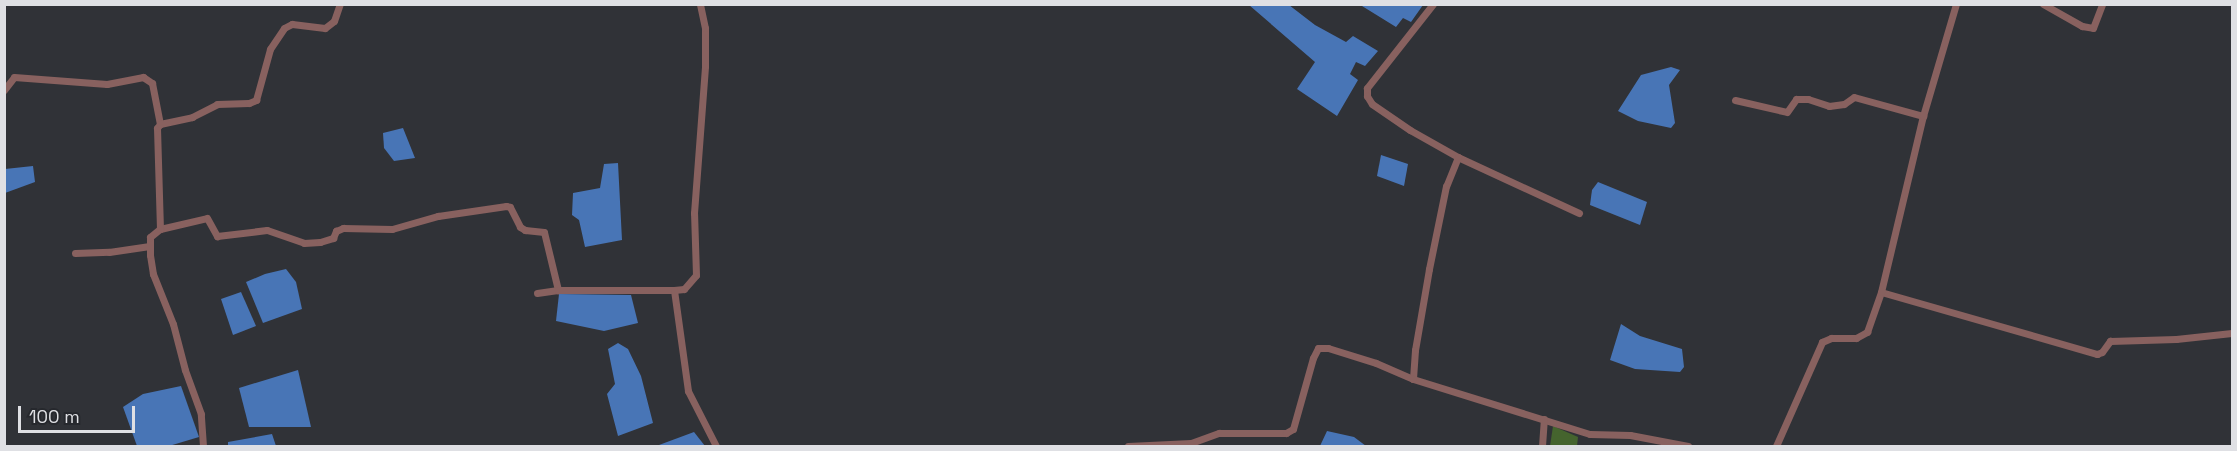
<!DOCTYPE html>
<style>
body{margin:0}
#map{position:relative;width:2237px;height:451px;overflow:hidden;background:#303237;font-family:"Space Grotesk",sans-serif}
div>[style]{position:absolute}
.green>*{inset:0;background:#45642e}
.water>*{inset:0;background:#4875b6}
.street>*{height:7px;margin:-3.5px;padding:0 3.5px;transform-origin:3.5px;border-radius:3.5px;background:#88615f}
span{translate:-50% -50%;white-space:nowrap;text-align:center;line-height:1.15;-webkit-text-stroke:6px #26282d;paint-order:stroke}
.frame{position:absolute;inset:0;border:6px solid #dfe0e4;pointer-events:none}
.scale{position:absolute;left:18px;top:406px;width:117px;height:27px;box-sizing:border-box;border:3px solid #dfe0e4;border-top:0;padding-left:8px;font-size:18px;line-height:21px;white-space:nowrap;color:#dfe0e4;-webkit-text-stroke:4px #26282d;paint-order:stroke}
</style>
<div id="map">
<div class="green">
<i style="clip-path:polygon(1553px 426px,1578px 437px,1577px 446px,1550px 446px)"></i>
</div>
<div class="water">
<i style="clip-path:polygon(1249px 5px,1289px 5px,1315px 25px,1346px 42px,1353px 36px,1378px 51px,1365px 66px,1356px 62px,1350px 74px,1358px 80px,1337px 116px,1297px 89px,1315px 62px)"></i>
<i style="clip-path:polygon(1423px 5px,1411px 22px,1403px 18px,1396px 27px,1362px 6px)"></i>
<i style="clip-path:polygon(1671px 67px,1680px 70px,1669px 85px,1675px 123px,1671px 128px,1638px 121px,1618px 111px,1641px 75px)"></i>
<i style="clip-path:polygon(403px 128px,415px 158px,394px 161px,384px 148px,383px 133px)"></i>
<i style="clip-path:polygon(1381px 155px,1408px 164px,1404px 186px,1377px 176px)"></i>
<i style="clip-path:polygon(618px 163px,622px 240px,585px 247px,579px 220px,572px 215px,573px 193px,600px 188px,604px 164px)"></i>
<i style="clip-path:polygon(33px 166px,35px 182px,5px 193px,5px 169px)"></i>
<i style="clip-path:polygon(1598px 182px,1647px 202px,1640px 225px,1590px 205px,1592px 190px)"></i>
<i style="clip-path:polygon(286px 269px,296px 282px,302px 309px,263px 323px,246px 282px,265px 274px)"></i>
<i style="clip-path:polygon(241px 292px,256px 326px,233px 335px,221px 299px)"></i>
<i style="clip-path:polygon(559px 294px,631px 295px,638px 323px,604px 331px,556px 321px)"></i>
<i style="clip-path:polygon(1621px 324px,1640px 336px,1682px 349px,1684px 367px,1680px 372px,1635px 369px,1610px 360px)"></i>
<i style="clip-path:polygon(618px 343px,628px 349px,641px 376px,653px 423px,618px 436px,607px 394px,615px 384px,608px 349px)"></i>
<i style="clip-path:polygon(298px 370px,311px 427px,249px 427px,239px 388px)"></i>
<i style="clip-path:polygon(181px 386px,199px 437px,169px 446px,137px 446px,123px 407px,143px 394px)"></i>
<i style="clip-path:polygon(1327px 431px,1354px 437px,1366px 446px,1320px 446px)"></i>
<i style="clip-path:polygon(694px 432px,705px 446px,659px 445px)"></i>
<i style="clip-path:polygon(272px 434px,276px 446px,228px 446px,228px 442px)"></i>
</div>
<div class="street">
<i style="left:1433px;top:4px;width:107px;rotate:128.2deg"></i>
<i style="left:1367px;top:88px;width:8px;rotate:90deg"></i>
<i style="left:1367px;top:96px;width:9px;rotate:58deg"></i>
<i style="left:1372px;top:104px;width:46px;rotate:34.4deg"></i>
<i style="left:1410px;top:130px;width:55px;rotate:29.4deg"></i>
<i style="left:2043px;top:4px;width:45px;rotate:29.4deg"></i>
<i style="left:2082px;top:26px;width:11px;rotate:10deg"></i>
<i style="left:2093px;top:28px;width:26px;rotate:-69deg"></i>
<i style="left:4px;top:90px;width:16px;rotate:-52deg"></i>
<i style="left:14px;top:77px;width:93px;rotate:4.3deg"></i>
<i style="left:107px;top:84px;width:37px;rotate:-11deg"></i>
<i style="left:143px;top:77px;width:11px;rotate:34deg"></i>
<i style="left:152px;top:83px;width:42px;rotate:79deg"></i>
<i style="left:1735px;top:100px;width:53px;rotate:13deg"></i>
<i style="left:1787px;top:112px;width:16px;rotate:-55deg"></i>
<i style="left:1796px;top:99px;width:12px"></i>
<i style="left:1808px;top:99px;width:22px;rotate:18deg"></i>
<i style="left:1829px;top:106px;width:15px;rotate:-8deg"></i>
<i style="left:1844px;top:104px;width:12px;rotate:-35deg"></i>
<i style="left:1854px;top:97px;width:72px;rotate:15.4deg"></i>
<i style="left:1579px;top:213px;width:133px;rotate:-155.2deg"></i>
<i style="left:1458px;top:157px;width:31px;rotate:112deg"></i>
<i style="left:1446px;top:186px;width:85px;rotate:101.6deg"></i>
<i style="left:1429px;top:269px;width:82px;rotate:99.8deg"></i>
<i style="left:1415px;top:350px;width:29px;rotate:94deg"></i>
<i style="left:1413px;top:379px;width:185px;rotate:17.3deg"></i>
<i style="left:1590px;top:434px;width:40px;rotate:1.4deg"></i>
<i style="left:1630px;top:435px;width:59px;rotate:10.7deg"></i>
<i style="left:160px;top:229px;width:48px;rotate:-13.2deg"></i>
<i style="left:207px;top:218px;width:21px;rotate:61deg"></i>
<i style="left:217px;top:236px;width:50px;rotate:-6.8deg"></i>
<i style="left:267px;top:230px;width:39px;rotate:19deg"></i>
<i style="left:304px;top:243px;width:16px;rotate:-4deg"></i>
<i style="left:320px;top:242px;width:14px;rotate:-17deg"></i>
<i style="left:333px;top:238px;width:8px;rotate:-67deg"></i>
<i style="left:336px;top:231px;width:8px;rotate:-23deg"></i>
<i style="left:343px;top:228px;width:49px;rotate:1.2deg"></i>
<i style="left:392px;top:229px;width:48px;rotate:-15.8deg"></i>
<i style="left:438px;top:216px;width:69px;rotate:-8.4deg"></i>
<i style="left:506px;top:206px;width:4px;rotate:14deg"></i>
<i style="left:510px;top:207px;width:22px;rotate:63deg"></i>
<i style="left:520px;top:227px;width:6px;rotate:31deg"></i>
<i style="left:525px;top:230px;width:19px;rotate:6deg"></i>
<i style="left:544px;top:232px;width:60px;rotate:76.4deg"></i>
<i style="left:75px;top:253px;width:34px;rotate:-2deg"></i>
<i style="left:109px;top:252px;width:41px;rotate:-8.3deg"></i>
<i style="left:674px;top:290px;width:10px;rotate:-6deg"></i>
<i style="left:684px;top:289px;width:18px;rotate:-49deg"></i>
<i style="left:696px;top:275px;width:62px;rotate:-91.8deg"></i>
<i style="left:694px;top:213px;width:147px;rotate:-85.7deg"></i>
<i style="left:705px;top:66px;width:38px;rotate:-90deg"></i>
<i style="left:705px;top:28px;width:25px;rotate:-102deg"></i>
<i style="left:1881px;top:292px;width:225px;rotate:16deg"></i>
<i style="left:2097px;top:354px;width:5px;rotate:-22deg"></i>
<i style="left:2102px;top:352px;width:14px;rotate:-54deg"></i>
<i style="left:2110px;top:341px;width:66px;rotate:-1.7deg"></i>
<i style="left:2176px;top:339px;width:56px;rotate:-6.1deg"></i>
<i style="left:537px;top:293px;width:21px;rotate:-8deg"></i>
<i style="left:558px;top:290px;width:116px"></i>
<i style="left:674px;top:290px;width:102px;rotate:82.1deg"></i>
<i style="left:688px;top:391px;width:62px;rotate:63deg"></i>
<i style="left:203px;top:446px;width:32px;rotate:-94deg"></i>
<i style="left:201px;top:414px;width:47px;rotate:-110deg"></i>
<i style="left:185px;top:370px;width:48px;rotate:-104.6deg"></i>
<i style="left:173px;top:324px;width:54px;rotate:-111.8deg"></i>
<i style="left:153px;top:274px;width:19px;rotate:-99deg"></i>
<i style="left:150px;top:255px;width:18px;rotate:-90deg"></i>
<i style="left:150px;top:237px;width:13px;rotate:-39deg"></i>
<i style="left:160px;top:229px;width:101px;rotate:-91.7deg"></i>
<i style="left:157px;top:128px;width:5px;rotate:-53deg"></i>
<i style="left:160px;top:124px;width:33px;rotate:-12deg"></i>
<i style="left:192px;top:117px;width:28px;rotate:-27deg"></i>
<i style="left:217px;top:104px;width:32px;rotate:-2deg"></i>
<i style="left:249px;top:103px;width:8px;rotate:-23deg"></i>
<i style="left:256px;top:100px;width:53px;rotate:-74.6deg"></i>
<i style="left:270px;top:49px;width:25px;rotate:-56deg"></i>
<i style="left:284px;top:28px;width:9px;rotate:-27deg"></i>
<i style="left:292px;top:24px;width:33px;rotate:7deg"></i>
<i style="left:325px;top:28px;width:11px;rotate:-38deg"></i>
<i style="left:334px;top:21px;width:18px;rotate:-71deg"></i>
<i style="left:1128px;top:446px;width:63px;rotate:-2.7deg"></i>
<i style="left:1191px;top:443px;width:30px;rotate:-20deg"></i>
<i style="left:1219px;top:433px;width:67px"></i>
<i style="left:1286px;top:433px;width:8px;rotate:-30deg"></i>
<i style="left:1293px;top:429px;width:74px;rotate:-74.3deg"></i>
<i style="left:1313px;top:358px;width:11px;rotate:-63deg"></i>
<i style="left:1318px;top:348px;width:10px"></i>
<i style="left:1328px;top:348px;width:50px;rotate:17.4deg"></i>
<i style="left:1376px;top:363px;width:40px;rotate:23.4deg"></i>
<i style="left:1542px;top:446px;width:27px;rotate:-86deg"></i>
<i style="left:1776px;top:446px;width:114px;rotate:-66.1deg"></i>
<i style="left:1822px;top:342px;width:10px;rotate:-24deg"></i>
<i style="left:1831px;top:338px;width:25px"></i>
<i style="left:1856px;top:338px;width:13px;rotate:-29deg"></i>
<i style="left:1867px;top:332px;width:42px;rotate:-70.7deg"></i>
<i style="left:1881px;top:292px;width:181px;rotate:-76.6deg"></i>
<i style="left:1923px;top:116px;width:117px;rotate:-73.6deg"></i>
</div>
<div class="frame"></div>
<div class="scale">100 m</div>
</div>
